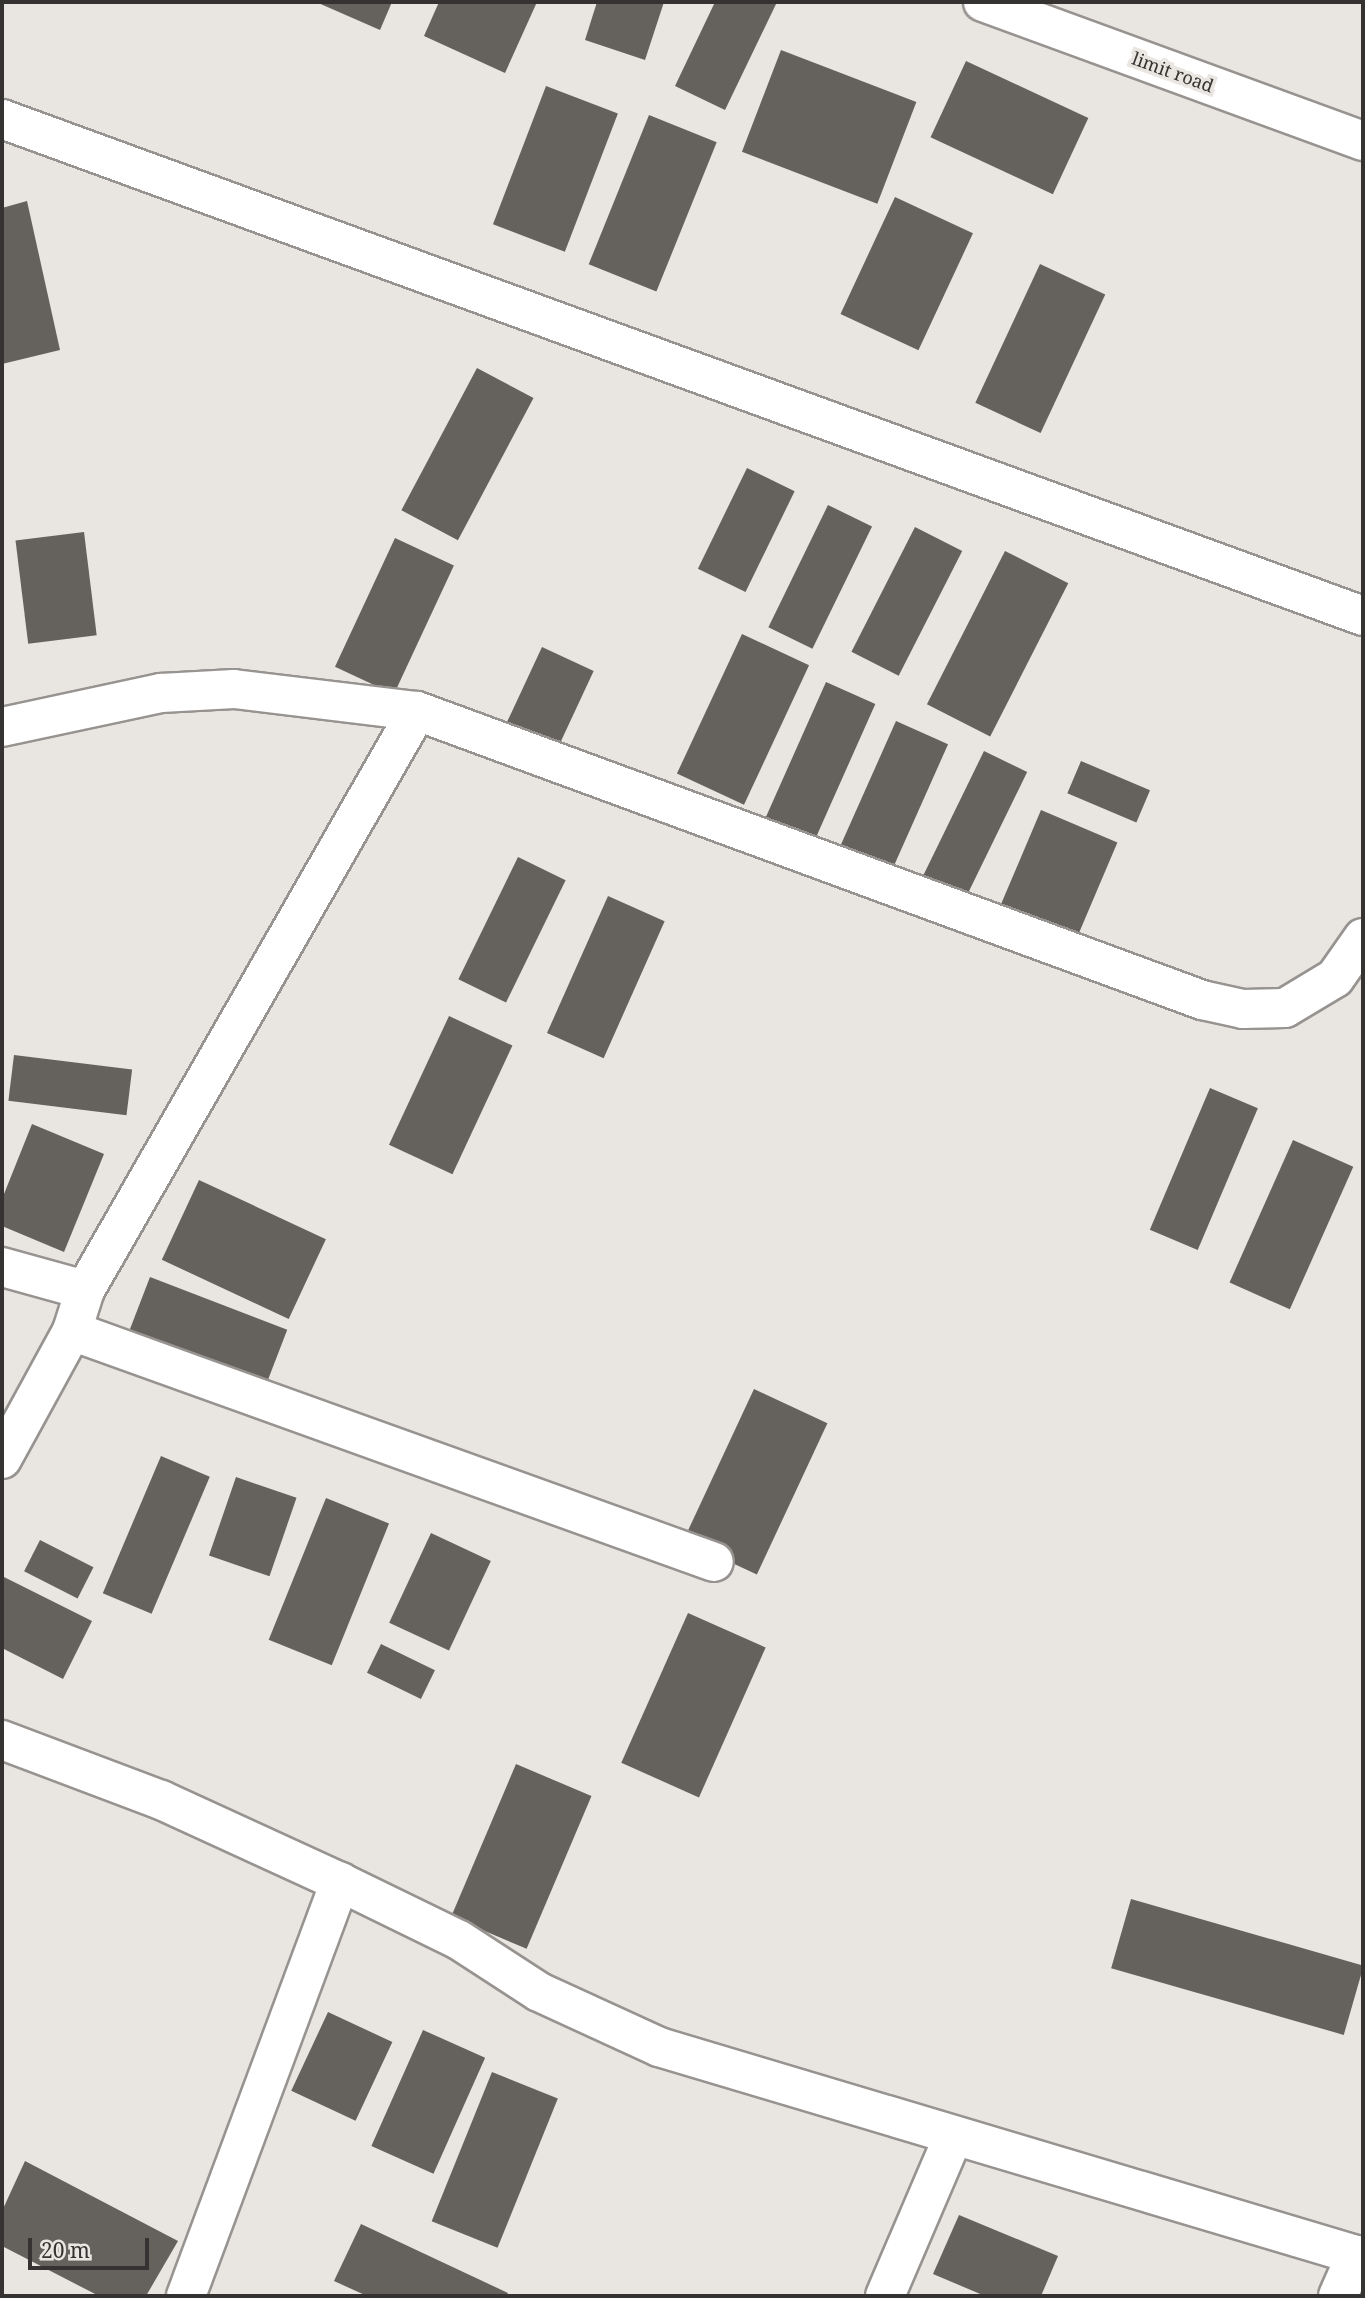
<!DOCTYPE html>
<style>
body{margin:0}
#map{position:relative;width:1365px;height:2298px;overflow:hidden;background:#e9e5e1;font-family:"Noto Serif",serif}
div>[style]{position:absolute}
.building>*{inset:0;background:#65625e;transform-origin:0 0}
.roads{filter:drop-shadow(2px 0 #979390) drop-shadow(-2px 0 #979390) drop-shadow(0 2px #979390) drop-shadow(0 -2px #979390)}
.minor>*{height:38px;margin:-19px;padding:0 19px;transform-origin:19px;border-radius:19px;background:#fff}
span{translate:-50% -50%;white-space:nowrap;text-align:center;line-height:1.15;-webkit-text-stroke:7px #e9e5e1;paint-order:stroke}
.street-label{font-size:18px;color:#343331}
.frame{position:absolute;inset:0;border:4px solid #343331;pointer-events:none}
.scale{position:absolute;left:28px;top:2238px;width:121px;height:32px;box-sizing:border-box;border:4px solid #343331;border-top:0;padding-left:9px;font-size:21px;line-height:24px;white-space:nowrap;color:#343331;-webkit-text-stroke:5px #e9e5e1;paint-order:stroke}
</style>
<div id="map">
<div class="building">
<i style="clip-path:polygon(316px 2px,392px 2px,380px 30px)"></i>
<i style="clip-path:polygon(439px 2px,537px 2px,505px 73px,424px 36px)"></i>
<i style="clip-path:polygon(597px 2px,664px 2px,645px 60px,585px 40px)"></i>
<i style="clip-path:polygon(715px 2px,777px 2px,725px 110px,675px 86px)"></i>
<i style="left:781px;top:50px;width:145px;height:109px;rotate:21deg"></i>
<i style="left:966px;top:61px;width:135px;height:84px;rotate:25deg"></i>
<i style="left:546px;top:86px;width:77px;height:148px;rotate:21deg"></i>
<i style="left:649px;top:115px;width:73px;height:161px;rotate:22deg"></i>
<i style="left:895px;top:197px;width:86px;height:129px;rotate:25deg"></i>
<i style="clip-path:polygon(27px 201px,60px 350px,2px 364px,2px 208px)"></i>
<i style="left:1040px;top:264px;width:72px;height:153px;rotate:25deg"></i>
<i style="left:477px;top:368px;width:64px;height:161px;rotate:28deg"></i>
<i style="left:747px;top:468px;width:53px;height:112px;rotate:26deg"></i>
<i style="left:828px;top:505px;width:49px;height:136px;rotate:26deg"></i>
<i style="left:915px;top:527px;width:53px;height:140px;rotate:27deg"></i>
<i style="left:84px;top:532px;width:104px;height:69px;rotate:83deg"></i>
<i style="left:395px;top:538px;width:65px;height:142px;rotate:25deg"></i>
<i style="left:1005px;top:551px;width:71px;height:172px;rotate:27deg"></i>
<i style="left:742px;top:634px;width:74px;height:154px;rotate:25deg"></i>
<i style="left:542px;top:647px;width:57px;height:86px;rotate:25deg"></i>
<i style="left:826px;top:682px;width:54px;height:154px;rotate:24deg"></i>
<i style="left:896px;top:721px;width:57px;height:135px;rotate:24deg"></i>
<i style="left:984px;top:751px;width:48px;height:140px;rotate:26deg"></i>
<i style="left:1081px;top:761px;width:75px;height:35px;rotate:23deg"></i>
<i style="left:1041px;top:810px;width:83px;height:106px;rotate:23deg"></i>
<i style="left:518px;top:857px;width:53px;height:136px;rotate:26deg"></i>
<i style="left:608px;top:896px;width:62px;height:150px;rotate:24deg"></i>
<i style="left:449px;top:1016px;width:70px;height:142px;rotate:25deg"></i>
<i style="left:14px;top:1055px;width:119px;height:46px;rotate:7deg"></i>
<i style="left:1210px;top:1088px;width:52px;height:154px;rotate:23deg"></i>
<i style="clip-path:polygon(32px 1124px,104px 1154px,64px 1252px,2px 1226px,2px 1199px)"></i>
<i style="left:1293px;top:1140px;width:66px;height:156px;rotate:24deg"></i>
<i style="left:199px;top:1180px;width:140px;height:88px;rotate:25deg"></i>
<i style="left:150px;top:1277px;width:147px;height:59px;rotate:21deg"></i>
<i style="left:754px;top:1389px;width:81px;height:167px;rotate:25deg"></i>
<i style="left:161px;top:1456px;width:53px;height:149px;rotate:23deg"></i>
<i style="left:236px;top:1477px;width:64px;height:83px;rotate:19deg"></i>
<i style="left:326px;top:1498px;width:68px;height:153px;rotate:22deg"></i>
<i style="left:431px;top:1533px;width:66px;height:99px;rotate:25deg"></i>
<i style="left:40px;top:1540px;width:60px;height:35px;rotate:27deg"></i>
<i style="clip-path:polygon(2px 1576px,92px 1621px,63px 1679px,2px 1648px)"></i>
<i style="left:688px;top:1613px;width:85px;height:164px;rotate:24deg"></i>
<i style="left:381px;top:1644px;width:60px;height:32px;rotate:26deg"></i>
<i style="left:516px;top:1764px;width:82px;height:166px;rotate:23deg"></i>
<i style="left:1131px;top:1899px;width:242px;height:72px;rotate:16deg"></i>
<i style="left:328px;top:2012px;width:71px;height:87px;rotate:25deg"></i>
<i style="left:423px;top:2030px;width:68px;height:127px;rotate:24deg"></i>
<i style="left:492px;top:2072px;width:71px;height:161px;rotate:22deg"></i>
<i style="clip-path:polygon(25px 2161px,178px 2241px,146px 2296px,99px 2296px,2px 2246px,2px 2211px)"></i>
<i style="clip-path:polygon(959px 2215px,1058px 2256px,1041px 2296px,985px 2296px,933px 2274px)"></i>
<i style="clip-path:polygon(361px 2224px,508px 2293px,506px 2296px,367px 2296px,334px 2281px)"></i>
</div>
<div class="roads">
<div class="minor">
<i style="left:983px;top:2px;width:405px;rotate:20.1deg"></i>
<i style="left:2px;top:119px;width:1449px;rotate:20.06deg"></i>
<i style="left:2px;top:727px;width:163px;rotate:-12.1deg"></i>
<i style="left:161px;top:693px;width:73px;rotate:-3.1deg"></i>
<i style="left:234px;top:689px;width:184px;rotate:6.9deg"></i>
<i style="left:417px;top:711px;width:837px;rotate:20.21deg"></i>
<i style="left:1202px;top:1000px;width:42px;rotate:12.4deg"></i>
<i style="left:1243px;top:1009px;width:42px;rotate:-1.4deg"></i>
<i style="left:1285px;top:1008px;width:58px;rotate:-31deg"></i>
<i style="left:1335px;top:978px;width:49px;rotate:-55deg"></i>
<i style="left:2px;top:1267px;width:86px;rotate:15.5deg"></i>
<i style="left:72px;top:1331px;width:682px;rotate:19.79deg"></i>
<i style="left:2px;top:1459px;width:146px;rotate:-61.3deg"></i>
<i style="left:72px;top:1331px;width:43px;rotate:-72.4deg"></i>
<i style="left:85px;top:1290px;width:667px;rotate:-60.17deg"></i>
<i style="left:2px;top:1740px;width:170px;rotate:20.7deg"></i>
<i style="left:161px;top:1800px;width:197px;rotate:24.6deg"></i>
<i style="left:340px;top:1882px;width:132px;rotate:26deg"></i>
<i style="left:459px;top:1940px;width:95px;rotate:33deg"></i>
<i style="left:539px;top:1992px;width:132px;rotate:24.6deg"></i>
<i style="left:659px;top:2047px;width:735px;rotate:16.61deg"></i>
<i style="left:186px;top:2296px;width:442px;rotate:-69.6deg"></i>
<i style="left:885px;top:2296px;width:173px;rotate:-66.8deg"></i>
<i style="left:1338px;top:2296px;width:45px;rotate:-66.3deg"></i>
</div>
</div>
<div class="street-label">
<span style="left:1173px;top:72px;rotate:20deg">limit road</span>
</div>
<div class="frame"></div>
<div class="scale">20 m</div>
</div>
